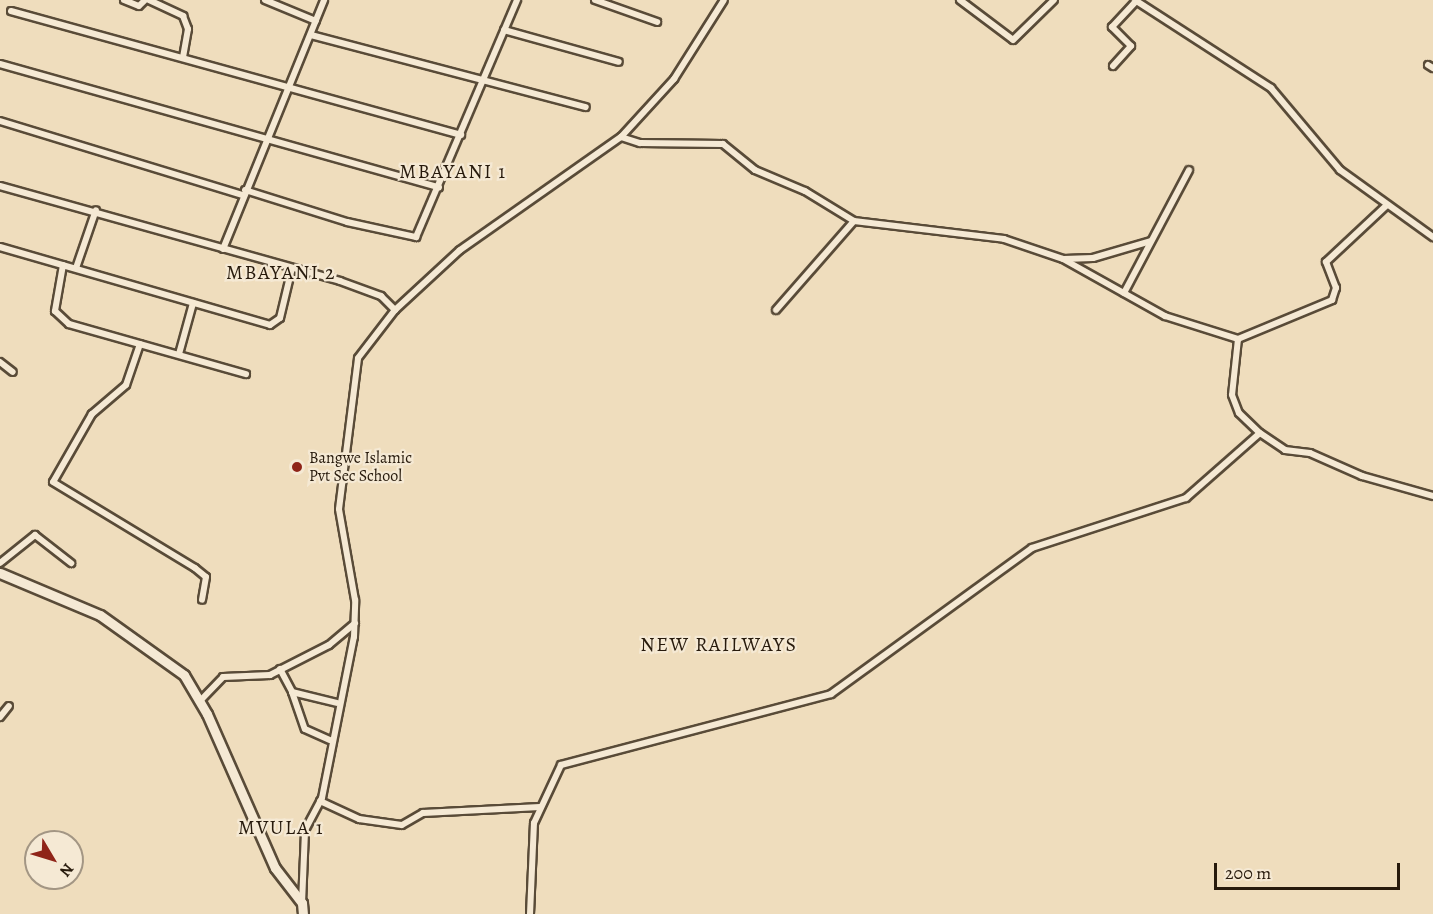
<!DOCTYPE html>
<style>
body{margin:0}
#map{position:relative;width:1433px;height:914px;overflow:hidden;background:#efddbd;font-family:Alegreya,serif}
div>[style]{position:absolute}
.roads{filter:drop-shadow(2px 0 #594b38) drop-shadow(-2px 0 #594b38) drop-shadow(0 2px #594b38) drop-shadow(0 -2px #594b38)}
.street>*{height:6px;margin:-3px;padding:0 3px;transform-origin:3px;border-radius:3px;background:#f5e9d4}
.secondary>*{height:9px;margin:-4.5px;padding:0 4.5px;transform-origin:4.5px;border-radius:4.5px;background:#f5e9d4}
.dots>*{width:16px;height:16px;translate:-50% -50%;box-sizing:border-box;border:3px solid #f5e9d4;border-radius:50%}
span{translate:-50% -50%;white-space:nowrap;text-align:center;line-height:1.15;-webkit-text-stroke:4.5px #f5e9d4;paint-order:stroke}
.poi-label{font-size:16px;color:#271a0c}
.left{translate:0 -50%;text-align:left}
.quarter-label{font-size:20px;color:#271a0c;letter-spacing:1.5px}
.north{position:absolute;left:24px;top:830px;width:60px;height:60px;box-sizing:border-box;background:#f5e9d4;border:2px solid #a39684;border-radius:50%;rotate:128deg;font-size:16px;font-weight:700;line-height:24px;text-align:center;color:#271a0c}
.north::after{content:'';display:block;margin:auto;width:21px;height:27px;background:#8f2418;clip-path:polygon(50% 0,100% 100%,50% 72%,0 100%)}
.scale{position:absolute;left:1214px;top:863px;width:186px;height:27px;box-sizing:border-box;border:3px solid #271a0c;border-top:0;padding-left:8px;font-size:18px;line-height:21px;white-space:nowrap;color:#271a0c;-webkit-text-stroke:4px #f5e9d4;paint-order:stroke}
</style>
<div id="map">
<div class="roads">
<div class="street">
<i style="left:124px;top:0;width:16px;rotate:22deg"></i>
<i style="left:139px;top:6px;width:8px;rotate:-45deg"></i>
<i style="left:149px;top:0;width:38px;rotate:25deg"></i>
<i style="left:183px;top:16px;width:14px;rotate:69deg"></i>
<i style="left:188px;top:29px;width:28px;rotate:100deg"></i>
<i style="left:265px;top:0;width:55px;rotate:22.4deg"></i>
<i style="left:595px;top:0;width:66px;rotate:19.5deg"></i>
<i style="left:960px;top:0;width:66px;rotate:37deg"></i>
<i style="left:1013px;top:40px;width:57px;rotate:-44.3deg"></i>
<i style="left:1135px;top:0;width:162px;rotate:32.9deg"></i>
<i style="left:1271px;top:88px;width:107px;rotate:49.9deg"></i>
<i style="left:1340px;top:170px;width:115px;rotate:35.8deg"></i>
<i style="left:11px;top:11px;width:467px;rotate:15.4deg"></i>
<i style="left:504px;top:30px;width:119px;rotate:15.5deg"></i>
<i style="left:311px;top:35px;width:284px;rotate:14.7deg"></i>
<i style="left:0;top:64px;width:456px;rotate:15.7deg"></i>
<i style="left:1428px;top:65px;width:6px;rotate:31deg"></i>
<i style="left:1113px;top:66px;width:27px;rotate:-48deg"></i>
<i style="left:1131px;top:46px;width:27px;rotate:-135deg"></i>
<i style="left:1112px;top:27px;width:35px;rotate:-47deg"></i>
<i style="left:0;top:121px;width:253px;rotate:17deg"></i>
<i style="left:621px;top:137px;width:20px;rotate:18deg"></i>
<i style="left:640px;top:143px;width:83px;rotate:0.7deg"></i>
<i style="left:723px;top:144px;width:41px;rotate:39.1deg"></i>
<i style="left:755px;top:170px;width:54px;rotate:22.8deg"></i>
<i style="left:805px;top:191px;width:57px;rotate:31.5deg"></i>
<i style="left:854px;top:221px;width:151px;rotate:6.8deg"></i>
<i style="left:1004px;top:239px;width:62px;rotate:18.7deg"></i>
<i style="left:1063px;top:259px;width:117px;rotate:29.2deg"></i>
<i style="left:1165px;top:316px;width:77px;rotate:17.5deg"></i>
<i style="left:1238px;top:339px;width:102px;rotate:-22.5deg"></i>
<i style="left:1332px;top:300px;width:13px;rotate:-72deg"></i>
<i style="left:1336px;top:288px;width:28px;rotate:-111deg"></i>
<i style="left:1326px;top:262px;width:83px;rotate:-43.1deg"></i>
<i style="left:0;top:186px;width:353px;rotate:15.6deg"></i>
<i style="left:340px;top:281px;width:44px;rotate:20.1deg"></i>
<i style="left:381px;top:296px;width:20px;rotate:45deg"></i>
<i style="left:245px;top:190px;width:107px;rotate:17.4deg"></i>
<i style="left:347px;top:222px;width:71px;rotate:12.3deg"></i>
<i style="left:416px;top:237px;width:258px;rotate:-66.9deg"></i>
<i style="left:0;top:247px;width:281px;rotate:16.1deg"></i>
<i style="left:270px;top:325px;width:12px;rotate:-35deg"></i>
<i style="left:280px;top:318px;width:51px;rotate:-76.5deg"></i>
<i style="left:223px;top:249px;width:269px;rotate:-67.9deg"></i>
<i style="left:1064px;top:259px;width:29px;rotate:-2deg"></i>
<i style="left:1093px;top:258px;width:60px;rotate:-16.3deg"></i>
<i style="left:63px;top:265px;width:47px;rotate:99.9deg"></i>
<i style="left:55px;top:311px;width:19px;rotate:43deg"></i>
<i style="left:69px;top:324px;width:184px;rotate:15.8deg"></i>
<i style="left:76px;top:268px;width:61px;rotate:-71deg"></i>
<i style="left:1124px;top:293px;width:139px;rotate:-62.1deg"></i>
<i style="left:776px;top:310px;width:118px;rotate:-48.8deg"></i>
<i style="left:1238px;top:339px;width:56px;rotate:96.1deg"></i>
<i style="left:1232px;top:395px;width:19px;rotate:69deg"></i>
<i style="left:1239px;top:413px;width:29px;rotate:44deg"></i>
<i style="left:1260px;top:433px;width:30px;rotate:34deg"></i>
<i style="left:1285px;top:450px;width:25px;rotate:7deg"></i>
<i style="left:1310px;top:453px;width:57px;rotate:23.9deg"></i>
<i style="left:1362px;top:476px;width:74px;rotate:15.7deg"></i>
<i style="left:140px;top:344px;width:43px;rotate:108.9deg"></i>
<i style="left:126px;top:385px;width:45px;rotate:139.5deg"></i>
<i style="left:92px;top:414px;width:78px;rotate:119.8deg"></i>
<i style="left:53px;top:482px;width:166px;rotate:31.2deg"></i>
<i style="left:195px;top:568px;width:14px;rotate:39deg"></i>
<i style="left:206px;top:577px;width:23px;rotate:100deg"></i>
<i style="left:179px;top:354px;width:53px;rotate:-74.6deg"></i>
<i style="left:0;top:362px;width:16px;rotate:38deg"></i>
<i style="left:0;top:563px;width:45px;rotate:-38.7deg"></i>
<i style="left:35px;top:535px;width:46px;rotate:37.9deg"></i>
<i style="left:280px;top:669px;width:26px;rotate:62deg"></i>
<i style="left:292px;top:692px;width:46px;rotate:13.7deg"></i>
<i style="left:292px;top:692px;width:39px;rotate:71deg"></i>
<i style="left:305px;top:729px;width:27px;rotate:24deg"></i>
<i style="left:200px;top:701px;width:33px;rotate:-46deg"></i>
<i style="left:223px;top:677px;width:47px;rotate:-2.4deg"></i>
<i style="left:270px;top:675px;width:66px;rotate:-27deg"></i>
<i style="left:329px;top:645px;width:34px;rotate:-40deg"></i>
<i style="left:0;top:717px;width:14px;rotate:-51deg"></i>
<i style="left:320px;top:801px;width:43px;rotate:24.8deg"></i>
<i style="left:359px;top:819px;width:43px;rotate:7.9deg"></i>
<i style="left:402px;top:825px;width:24px;rotate:-30deg"></i>
<i style="left:423px;top:813px;width:117px;rotate:-2.9deg"></i>
<i style="left:302px;top:903px;width:73px;rotate:-87.6deg"></i>
<i style="left:305px;top:830px;width:36px;rotate:-62deg"></i>
<i style="left:322px;top:798px;width:164px;rotate:-78.8deg"></i>
<i style="left:354px;top:637px;width:37px;rotate:-88deg"></i>
<i style="left:355px;top:600px;width:92px;rotate:-100deg"></i>
<i style="left:339px;top:509px;width:152px;rotate:-82.8deg"></i>
<i style="left:358px;top:358px;width:61px;rotate:-52.4deg"></i>
<i style="left:395px;top:310px;width:88px;rotate:-42.7deg"></i>
<i style="left:460px;top:250px;width:197px;rotate:-35.1deg"></i>
<i style="left:621px;top:137px;width:79px;rotate:-47.6deg"></i>
<i style="left:674px;top:79px;width:93px;rotate:-57.7deg"></i>
<i style="left:530px;top:914px;width:91px;rotate:-87.5deg"></i>
<i style="left:534px;top:823px;width:64px;rotate:-65deg"></i>
<i style="left:561px;top:765px;width:279px;rotate:-14.7deg"></i>
<i style="left:831px;top:694px;width:248px;rotate:-36deg"></i>
<i style="left:1032px;top:548px;width:162px;rotate:-18deg"></i>
<i style="left:1186px;top:498px;width:98px;rotate:-41.3deg"></i>
</div>
<div class="secondary">
<i style="left:0;top:573px;width:108px;rotate:22.8deg"></i>
<i style="left:100px;top:615px;width:103px;rotate:35.5deg"></i>
<i style="left:184px;top:675px;width:45px;rotate:59.5deg"></i>
<i style="left:207px;top:714px;width:168px;rotate:66.2deg"></i>
<i style="left:275px;top:868px;width:44px;rotate:52.4deg"></i>
<i style="left:302px;top:903px;width:11px;rotate:85deg"></i>
</div>
</div>
<div class="dots">
<i style="left:297px;top:467px;background:#8f2418"></i>
</div>
<div class="poi-label">
<span class="left" style="left:309px;top:467px">Bangwe Islamic<br>Pvt Sec School</span>
</div>
<div class="quarter-label">
<span style="left:453px;top:171px">MBAYANI 1</span>
<span style="left:281px;top:272px">MBAYANI 2</span>
<span style="left:719px;top:644px">NEW RAILWAYS</span>
<span style="left:281px;top:827px">MVULA 1</span>
</div>
<div class="north">N</div>
<div class="scale">200 m</div>
</div>
